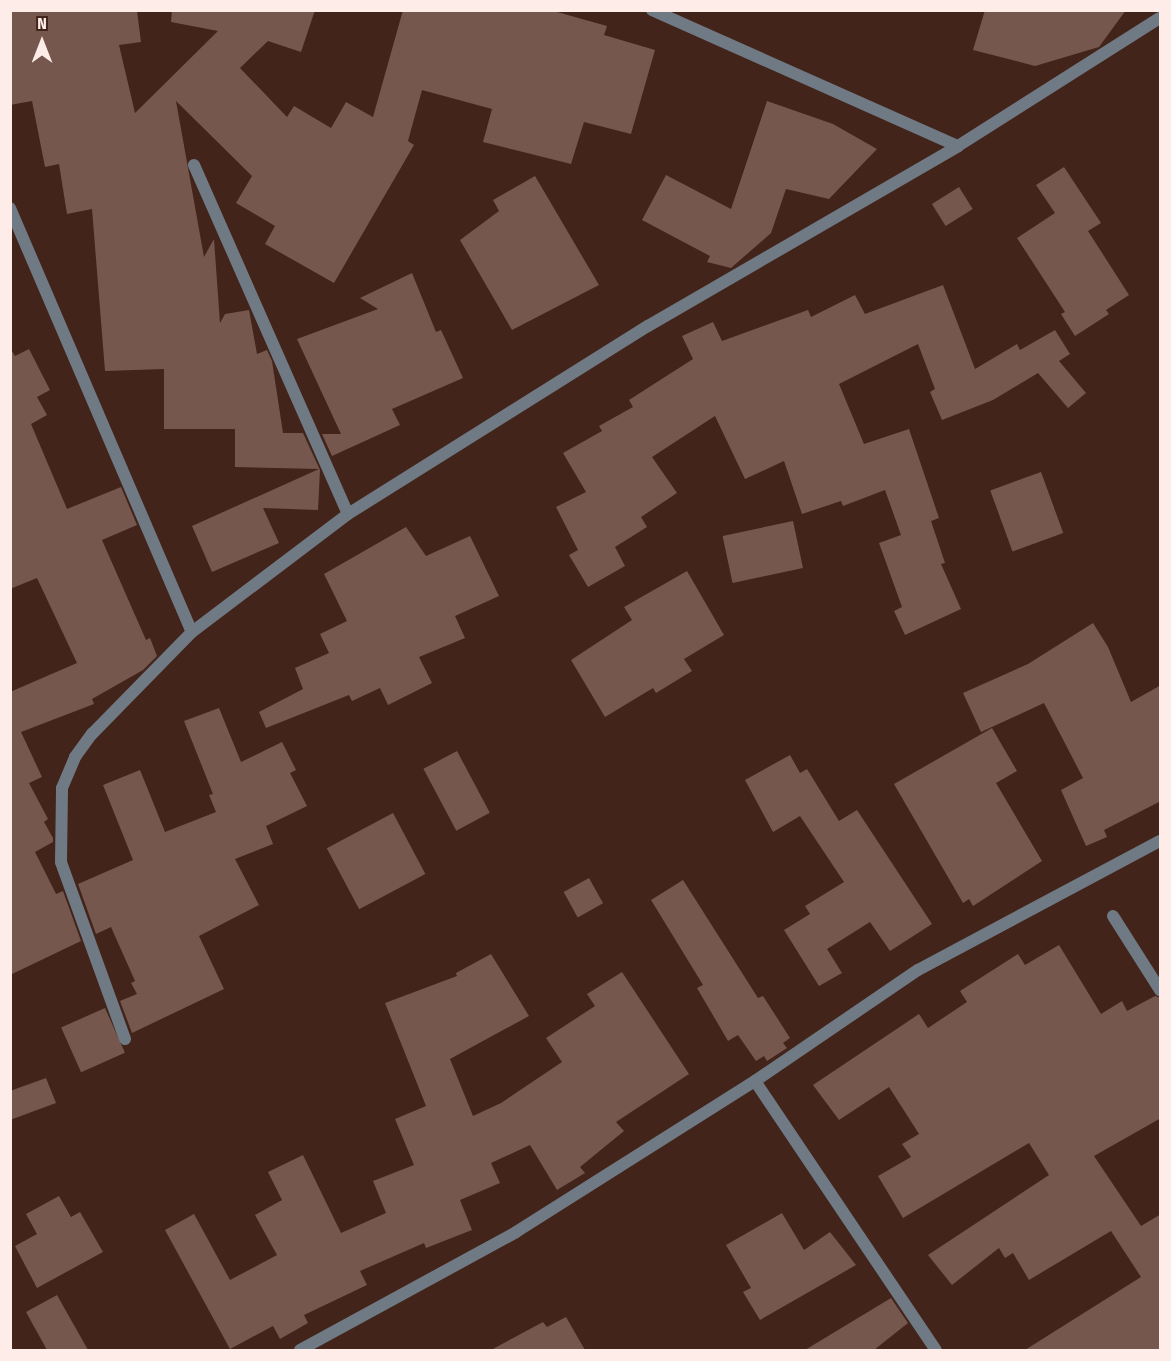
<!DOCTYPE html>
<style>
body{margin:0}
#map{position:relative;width:1171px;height:1361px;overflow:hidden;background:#42241a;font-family:"Fira Sans Condensed",sans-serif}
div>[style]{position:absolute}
.building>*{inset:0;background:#75574e;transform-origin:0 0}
.service>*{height:12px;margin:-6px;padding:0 6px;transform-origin:6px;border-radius:6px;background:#707a84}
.minor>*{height:12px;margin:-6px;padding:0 6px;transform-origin:6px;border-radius:6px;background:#707a84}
span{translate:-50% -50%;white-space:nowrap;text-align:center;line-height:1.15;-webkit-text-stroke:6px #42241a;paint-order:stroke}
.frame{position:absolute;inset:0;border:12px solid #fdece7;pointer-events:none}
.north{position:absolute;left:12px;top:12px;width:60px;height:60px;-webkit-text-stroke:4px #42241a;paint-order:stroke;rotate:0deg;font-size:16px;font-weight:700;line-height:24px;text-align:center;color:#fdece7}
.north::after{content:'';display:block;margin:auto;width:21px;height:27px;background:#fdece7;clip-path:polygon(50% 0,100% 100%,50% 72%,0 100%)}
</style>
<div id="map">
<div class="building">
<i style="clip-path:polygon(172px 10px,315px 10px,301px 52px,268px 41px,240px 68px,287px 117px,294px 106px,331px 128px,346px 102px,373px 117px,403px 10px,550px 10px,607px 26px,604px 35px,655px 50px,631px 134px,584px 122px,571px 164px,483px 142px,492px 109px,422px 90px,408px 141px,414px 145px,334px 283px,265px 244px,275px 226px,236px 203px,252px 176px,176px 101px,204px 257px,214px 239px,220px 323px,225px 314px,249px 310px,257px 354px,267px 350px,272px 361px,283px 433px,303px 433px,320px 470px,318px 510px,263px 508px,279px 543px,212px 572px,192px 526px,319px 469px,235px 467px,235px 429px,164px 429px,164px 369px,105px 371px,92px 209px,67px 214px,59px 164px,45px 167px,32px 101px,10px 105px,10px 11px,137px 11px,141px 42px,119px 45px,135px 113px,218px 31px,171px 22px)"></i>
<i style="clip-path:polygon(985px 10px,1126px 10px,1099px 47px,1035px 66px,973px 50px)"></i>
<i style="clip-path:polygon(767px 101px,833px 124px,877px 149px,829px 199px,786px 189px,771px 233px,731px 268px,707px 262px,710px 256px,642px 220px,666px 175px,731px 209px)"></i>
<i style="clip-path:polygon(1064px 167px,1101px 223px,1088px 231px,1129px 295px,1106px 310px,1109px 314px,1075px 336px,1061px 314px,1065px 312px,1017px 238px,1055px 213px,1036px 185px)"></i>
<i style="clip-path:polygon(535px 176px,599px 285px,512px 330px,460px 240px,499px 211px,493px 200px)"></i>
<i style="left:959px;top:187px;width:26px;height:32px;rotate:58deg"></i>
<i style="clip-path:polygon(412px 273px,436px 332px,441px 330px,463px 378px,392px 409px,400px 425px,332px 456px,322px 434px,341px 434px,297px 339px,378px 309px,360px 298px)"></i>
<i style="clip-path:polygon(943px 285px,975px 369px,1017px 344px,1020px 350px,1055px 330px,1070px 354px,1059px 361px,1086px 393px,1068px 408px,1038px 373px,993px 400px,942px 420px,930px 392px,935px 389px,918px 344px,839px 384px,864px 444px,909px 429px,939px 518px,931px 521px,945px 563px,941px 564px,961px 609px,905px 635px,894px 611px,902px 607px,879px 543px,901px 535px,885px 490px,843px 506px,841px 501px,802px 514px,784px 461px,745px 479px,715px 416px,652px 457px,677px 493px,641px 517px,647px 527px,615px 547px,625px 566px,588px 587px,569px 555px,578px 550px,556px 507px,586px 492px,563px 453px,602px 431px,599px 426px,633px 407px,629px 400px,693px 359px,682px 336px,713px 322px,722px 341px,808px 310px,811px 317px,855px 295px,865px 314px)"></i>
<i style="clip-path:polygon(10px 348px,15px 356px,29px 349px,50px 390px,37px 397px,47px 415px,31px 424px,67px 509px,121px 487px,137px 525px,102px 540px,146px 640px,150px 638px,157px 656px,143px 670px,92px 699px,94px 704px,21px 732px,42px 777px,29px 783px,48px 819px,44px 822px,53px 838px,53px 842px,35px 852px,56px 894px,63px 891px,81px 941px,10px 975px,10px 692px,77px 663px,37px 578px,10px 589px)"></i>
<i style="left:1041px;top:472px;width:65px;height:54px;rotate:70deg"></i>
<i style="left:793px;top:521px;width:48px;height:72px;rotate:78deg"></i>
<i style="clip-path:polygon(406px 527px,426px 556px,470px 536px,499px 596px,455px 616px,465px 638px,419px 657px,432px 683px,388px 705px,380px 688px,352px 701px,349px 695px,266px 728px,259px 712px,303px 689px,295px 668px,329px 653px,320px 634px,347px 621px,324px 574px)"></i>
<i style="clip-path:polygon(687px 571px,724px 635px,684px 659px,692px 671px,656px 693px,653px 688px,605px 717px,571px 660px,632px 620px,624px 607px)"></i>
<i style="clip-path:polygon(1093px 623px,1108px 647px,1131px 702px,1161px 685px,1161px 801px,1104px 830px,1107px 837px,1086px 846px,1061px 790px,1083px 778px,1044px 703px,981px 732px,963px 693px,1028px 664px)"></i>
<i style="clip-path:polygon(219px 708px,241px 762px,282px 742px,296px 770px,290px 773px,307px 806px,266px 826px,273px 844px,235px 859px,259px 905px,199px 936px,224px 989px,132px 1033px,120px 1001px,137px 994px,131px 983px,135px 981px,111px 927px,96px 934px,78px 884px,133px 860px,103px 785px,140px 770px,165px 832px,216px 812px,209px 795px,213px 794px,184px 721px)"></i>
<i style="clip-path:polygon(992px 728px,1017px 771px,996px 783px,1042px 861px,973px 906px,969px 899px,963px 903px,894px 784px)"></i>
<i style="left:457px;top:751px;width:70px;height:38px;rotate:62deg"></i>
<i style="clip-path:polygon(790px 755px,800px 773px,807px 769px,839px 821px,857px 810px,932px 924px,890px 951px,870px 922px,827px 949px,842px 973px,819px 986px,784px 930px,810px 914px,805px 906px,844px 882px,800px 816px,773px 832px,745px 780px)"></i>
<i style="left:393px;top:813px;width:69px;height:75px;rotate:62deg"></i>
<i style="left:589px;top:878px;width:29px;height:29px;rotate:61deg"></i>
<i style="clip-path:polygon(683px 880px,758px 998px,763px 996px,790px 1038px,783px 1043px,787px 1048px,767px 1061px,764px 1056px,756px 1061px,738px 1035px,728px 1041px,697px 988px,703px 985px,651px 900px)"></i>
<i style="clip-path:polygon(1059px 945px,1101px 1014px,1122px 1001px,1127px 1011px,1155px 996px,1161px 998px,1161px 1118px,1094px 1156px,1141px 1226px,1161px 1214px,1161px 1350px,1025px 1350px,1141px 1277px,1111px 1231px,1029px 1280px,1013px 1253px,1005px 1258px,999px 1248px,952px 1285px,928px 1255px,1049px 1175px,1029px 1143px,903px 1218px,878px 1176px,911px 1157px,902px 1144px,919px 1134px,889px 1087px,839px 1120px,813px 1085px,919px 1014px,928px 1028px,967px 1002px,960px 991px,1018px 954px,1025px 965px)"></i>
<i style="clip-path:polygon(491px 954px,529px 1016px,450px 1059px,473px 1116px,501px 1103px,562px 1062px,546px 1038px,595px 1006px,587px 994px,622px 972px,689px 1074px,616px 1122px,624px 1131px,580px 1167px,585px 1173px,557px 1190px,530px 1145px,491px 1163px,500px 1183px,460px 1200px,472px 1230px,426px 1248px,424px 1243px,360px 1271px,367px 1285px,304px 1315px,308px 1323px,280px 1339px,273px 1326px,230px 1349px,165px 1230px,194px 1214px,230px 1280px,277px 1255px,255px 1215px,282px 1200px,268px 1172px,303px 1155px,341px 1233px,386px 1213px,373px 1181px,414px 1165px,395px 1119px,426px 1106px,385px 1003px,457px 976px,456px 973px)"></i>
<i style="left:105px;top:1008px;width:49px;height:48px;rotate:66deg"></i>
<i style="clip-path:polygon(46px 1078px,56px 1103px,10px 1120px,10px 1091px)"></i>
<i style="clip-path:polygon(59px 1196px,71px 1217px,80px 1212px,103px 1252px,37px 1288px,15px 1246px,37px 1234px,26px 1214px)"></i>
<i style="clip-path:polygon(782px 1213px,804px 1250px,830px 1232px,856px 1265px,760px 1320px,743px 1292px,751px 1288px,726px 1245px)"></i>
<i style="clip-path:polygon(57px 1295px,88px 1350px,47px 1350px,26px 1312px)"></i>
<i style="clip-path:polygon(891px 1298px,908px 1323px,874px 1350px,805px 1350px)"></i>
<i style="clip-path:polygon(566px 1317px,585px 1350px,491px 1350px,543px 1322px,547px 1327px)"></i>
</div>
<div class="service">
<i style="left:194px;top:165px;width:381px;rotate:66.2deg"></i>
</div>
<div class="minor">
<i style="left:652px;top:10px;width:335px;rotate:24deg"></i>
<i style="left:10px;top:208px;width:461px;rotate:66.8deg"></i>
<i style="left:1113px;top:916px;width:88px;rotate:57.6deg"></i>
<i style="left:125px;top:1039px;width:188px;rotate:-109.9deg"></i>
<i style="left:61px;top:862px;width:74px;rotate:-89.2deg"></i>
<i style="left:62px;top:788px;width:34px;rotate:-67deg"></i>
<i style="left:75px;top:757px;width:29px;rotate:-54deg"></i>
<i style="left:92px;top:734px;width:143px;rotate:-45.6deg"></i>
<i style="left:192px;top:632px;width:196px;rotate:-37.1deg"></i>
<i style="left:348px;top:514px;width:354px;rotate:-32.1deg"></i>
<i style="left:648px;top:326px;width:358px;rotate:-30.1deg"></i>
<i style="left:958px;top:146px;width:239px;rotate:-32.4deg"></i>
<i style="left:755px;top:1081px;width:324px;rotate:56.1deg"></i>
<i style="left:300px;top:1350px;width:246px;rotate:-28.6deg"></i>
<i style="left:516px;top:1232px;width:283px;rotate:-32.3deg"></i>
<i style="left:755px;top:1081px;width:197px;rotate:-34.3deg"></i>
<i style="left:918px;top:970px;width:274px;rotate:-28.1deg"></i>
</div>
<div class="frame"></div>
<div class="north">N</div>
</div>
